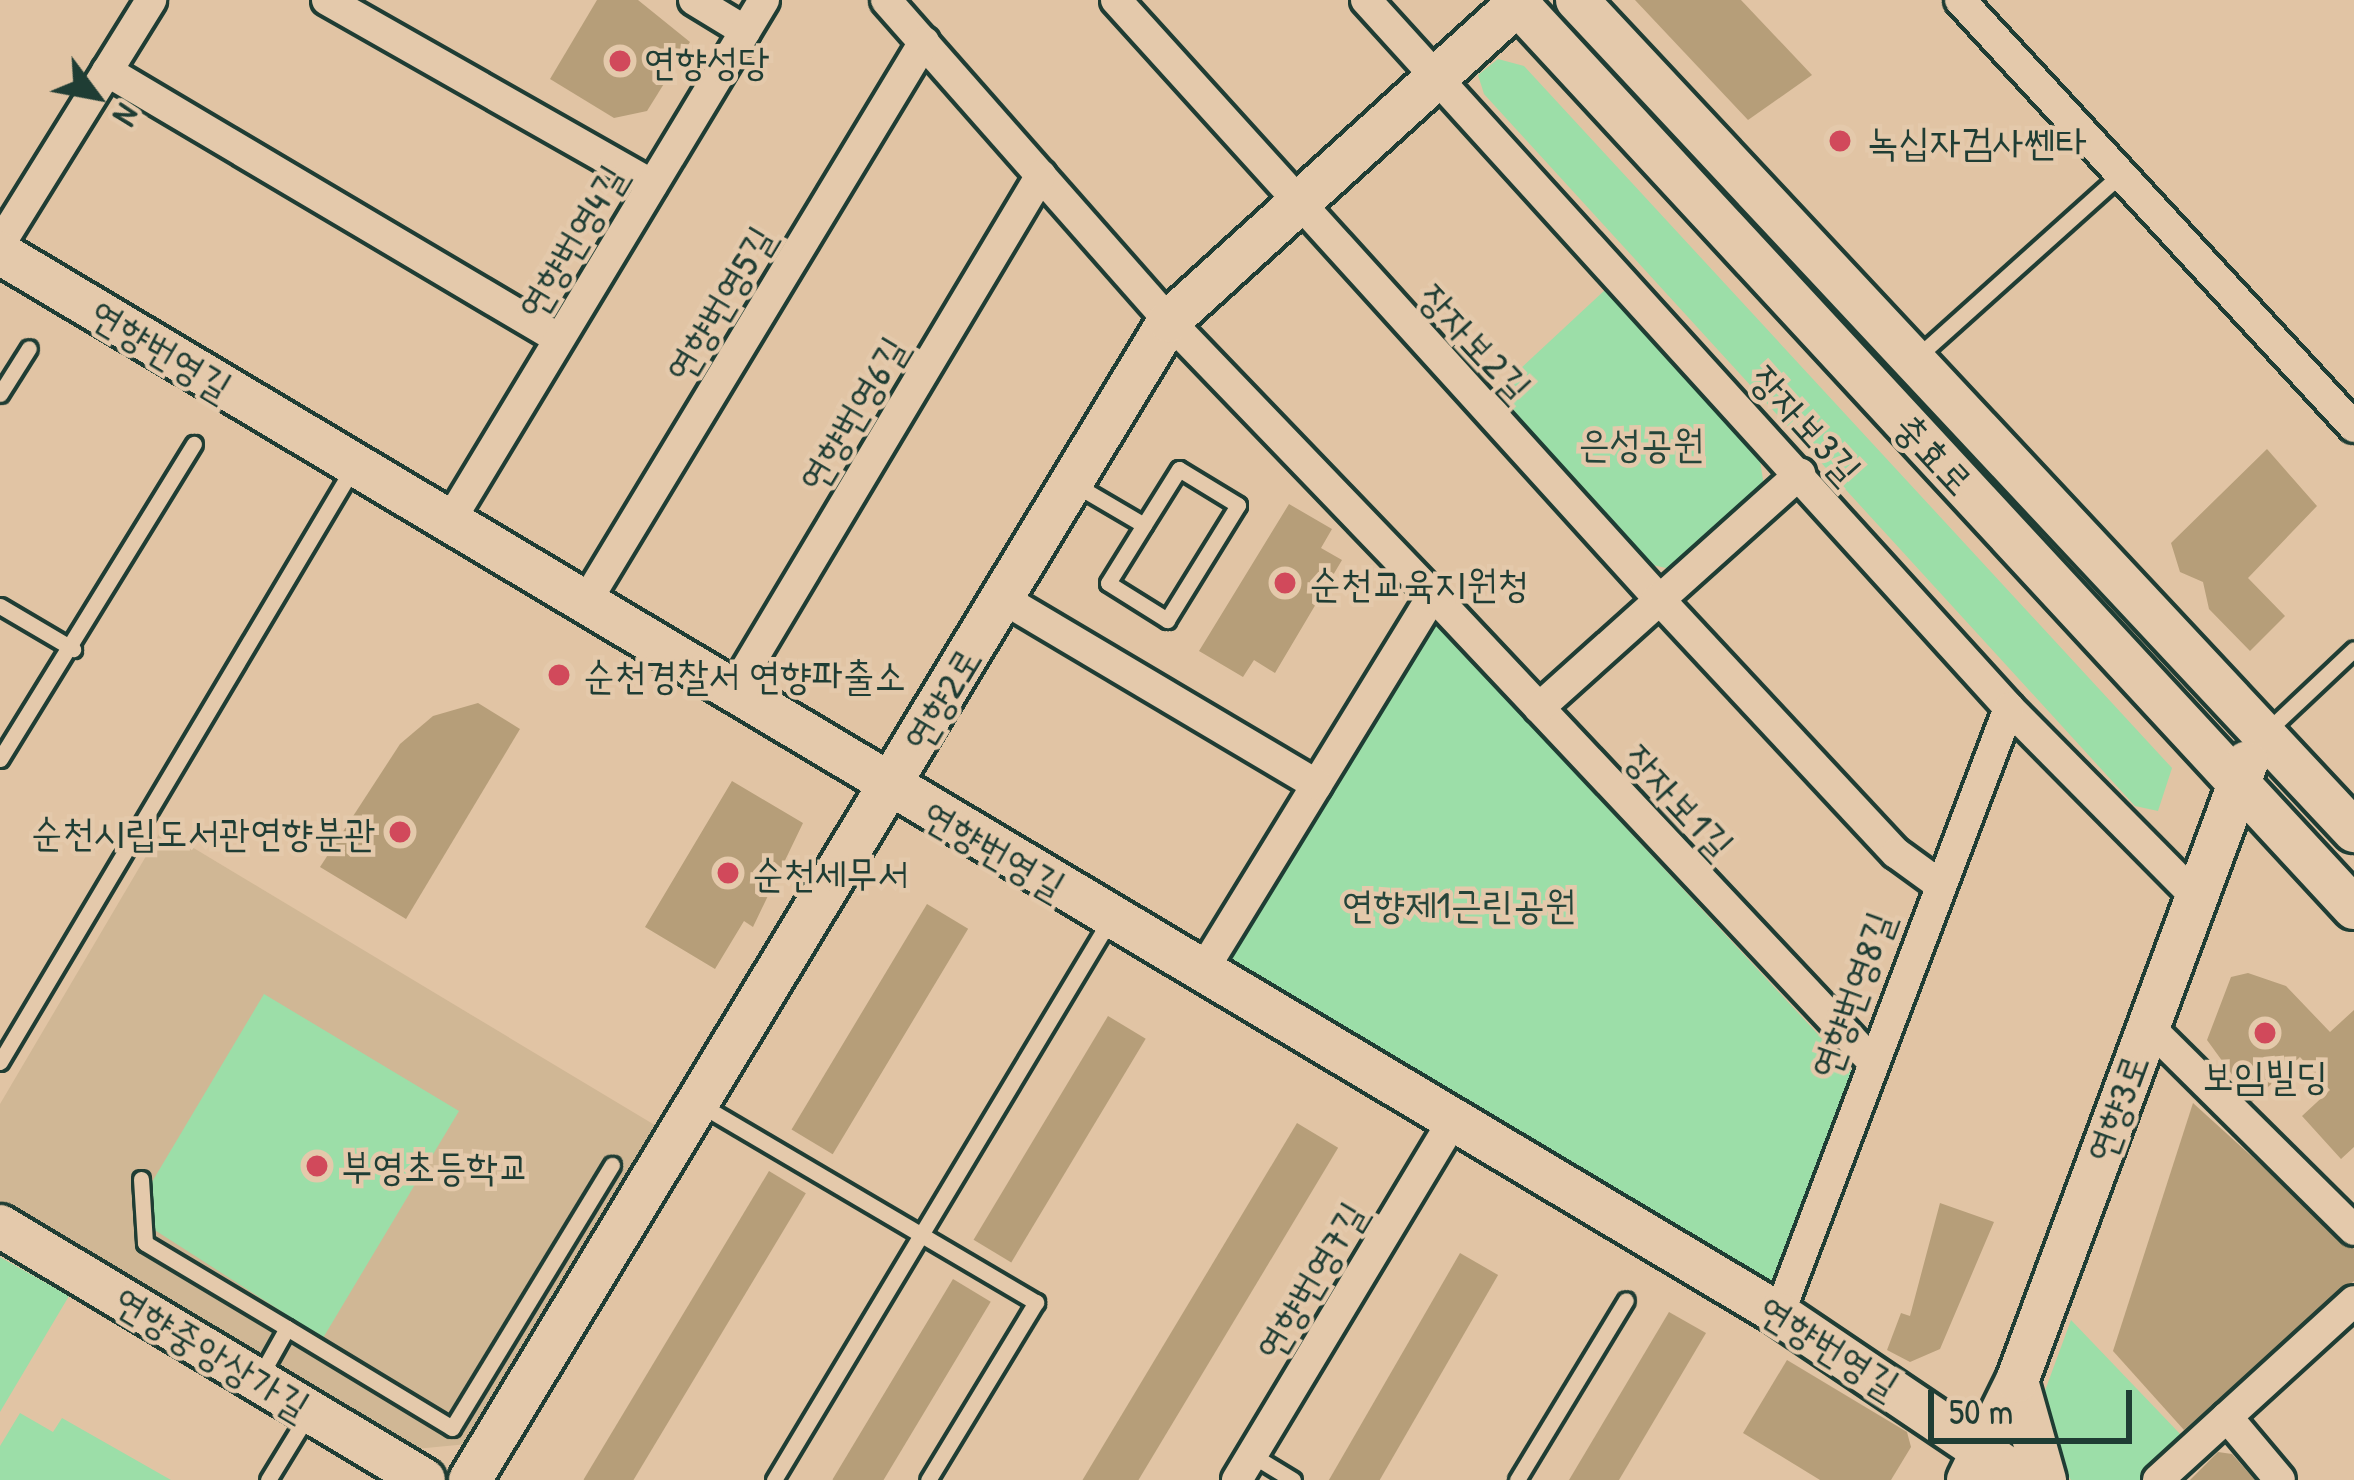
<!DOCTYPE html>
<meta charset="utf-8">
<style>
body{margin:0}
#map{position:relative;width:2354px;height:1480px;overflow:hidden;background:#e1c4a4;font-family:"Patrick Hand","Poor Story",sans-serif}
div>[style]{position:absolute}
.built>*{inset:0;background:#d0b795}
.green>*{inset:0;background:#9cdea8}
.building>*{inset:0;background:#b69e79;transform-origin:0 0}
.roads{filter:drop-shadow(3px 0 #1f3d34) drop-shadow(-3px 0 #1f3d34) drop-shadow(0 3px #1f3d34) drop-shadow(0 -3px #1f3d34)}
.lane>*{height:15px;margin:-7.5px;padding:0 7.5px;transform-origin:7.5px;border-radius:7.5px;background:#e4c9ab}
.street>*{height:30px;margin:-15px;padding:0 15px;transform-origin:15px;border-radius:15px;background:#e4c9ab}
.secondary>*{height:42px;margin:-21px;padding:0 21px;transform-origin:21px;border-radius:21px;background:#e4c9ab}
.dots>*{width:33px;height:33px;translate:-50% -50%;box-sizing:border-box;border:6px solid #e4c9ab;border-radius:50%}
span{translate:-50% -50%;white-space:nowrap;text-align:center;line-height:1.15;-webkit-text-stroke:9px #e4c9ab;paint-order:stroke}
.poi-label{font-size:39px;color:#1f3d34}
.left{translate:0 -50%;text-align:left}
.right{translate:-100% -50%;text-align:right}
.street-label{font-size:39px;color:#1f3d34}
.park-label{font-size:39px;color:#25453a}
.north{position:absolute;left:36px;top:36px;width:120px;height:120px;-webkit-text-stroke:9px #e4c9ab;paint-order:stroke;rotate:122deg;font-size:33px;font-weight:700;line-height:48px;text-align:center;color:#1f3d34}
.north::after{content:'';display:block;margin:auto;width:42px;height:54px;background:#1f3d34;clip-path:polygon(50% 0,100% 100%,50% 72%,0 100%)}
.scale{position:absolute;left:1928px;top:1390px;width:204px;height:54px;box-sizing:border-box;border:6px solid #1f3d34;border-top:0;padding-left:15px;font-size:36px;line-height:42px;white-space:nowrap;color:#1f3d34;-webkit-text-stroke:9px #e4c9ab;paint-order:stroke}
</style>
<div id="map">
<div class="built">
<i style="clip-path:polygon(162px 829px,658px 1127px,468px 1444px,415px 1449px,0 1204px,0 1104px)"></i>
</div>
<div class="green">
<i style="clip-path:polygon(1498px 59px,1524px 66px,2172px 768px,2158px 811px,2135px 806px,1484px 94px,1478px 75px)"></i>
<i style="clip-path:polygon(1606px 289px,1759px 454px,1765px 493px,1679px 571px,1644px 563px,1490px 397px)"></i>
<i style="clip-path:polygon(1433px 620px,1854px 1073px,1767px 1292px,1232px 972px,1230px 943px)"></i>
<i style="clip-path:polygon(264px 994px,459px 1111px,323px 1338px,150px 1227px,146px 1192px)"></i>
<i style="clip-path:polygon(0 1257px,69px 1296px,0 1412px)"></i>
<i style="clip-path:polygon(2071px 1320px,2183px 1437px,2141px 1480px,2071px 1480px,2052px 1454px,2043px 1396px)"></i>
<i style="clip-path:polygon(20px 1413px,53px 1432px,62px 1418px,171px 1480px,0 1480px,0 1446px)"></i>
</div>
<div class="building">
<i style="clip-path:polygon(597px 0,638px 0,690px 42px,647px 111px,614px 118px,550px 79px)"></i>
<i style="clip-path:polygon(1635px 0,1741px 0,1812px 75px,1748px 120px)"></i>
<i style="clip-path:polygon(2267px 449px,2317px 506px,2248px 578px,2285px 616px,2250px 651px,2209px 609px,2203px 582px,2180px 572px,2171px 543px)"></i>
<i style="clip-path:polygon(1289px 504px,1332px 529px,1321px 548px,1342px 560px,1275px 673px,1254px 660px,1243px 677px,1199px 651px)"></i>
<i style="clip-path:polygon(478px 703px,520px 729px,406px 919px,320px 867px,400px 744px,433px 716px)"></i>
<i style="clip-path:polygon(732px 781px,803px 823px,753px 927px,744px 921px,715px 969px,645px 927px)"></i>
<i style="left:927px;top:904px;width:48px;height:263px;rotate:31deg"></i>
<i style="clip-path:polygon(2248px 973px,2286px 986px,2330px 1032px,2354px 1010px,2354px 1147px,2341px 1159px,2302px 1116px,2330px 1090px,2300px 1057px,2252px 1102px,2207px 1040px,2231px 977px)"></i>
<i style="left:1108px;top:1016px;width:44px;height:261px;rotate:31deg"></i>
<i style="clip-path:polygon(2193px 1103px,2354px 1249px,2354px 1281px,2184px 1430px,2113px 1351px)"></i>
<i style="left:1297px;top:1123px;width:48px;height:418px;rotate:31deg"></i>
<i style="left:769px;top:1171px;width:43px;height:360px;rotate:31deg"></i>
<i style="clip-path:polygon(1940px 1203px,1994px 1222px,1940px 1349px,1910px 1362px,1887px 1350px,1901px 1313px,1910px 1316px)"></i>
<i style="left:1460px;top:1253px;width:44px;height:265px;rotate:30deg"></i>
<i style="left:953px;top:1279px;width:44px;height:234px;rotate:31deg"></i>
<i style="clip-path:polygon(1669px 1312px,1706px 1333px,1619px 1480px,1569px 1480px)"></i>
<i style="clip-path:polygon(1787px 1360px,1907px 1432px,1911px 1447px,1891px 1480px,1820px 1480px,1743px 1433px)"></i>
<i style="clip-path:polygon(2218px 1452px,2232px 1454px,2255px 1480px,2190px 1480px)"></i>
</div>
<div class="roads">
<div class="lane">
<i style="left:1916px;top:358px;width:275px;rotate:-41.9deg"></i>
<i style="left:0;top:394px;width:54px;rotate:-57.8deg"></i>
<i style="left:1074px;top:484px;width:81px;rotate:30.4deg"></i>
<i style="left:1144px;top:525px;width:68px;rotate:121.8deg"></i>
<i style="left:1108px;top:583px;width:70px;rotate:32.1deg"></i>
<i style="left:1167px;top:620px;width:135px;rotate:-58.3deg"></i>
<i style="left:1238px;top:505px;width:69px;rotate:-148.6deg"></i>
<i style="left:1179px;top:469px;width:66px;rotate:122deg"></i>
<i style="left:0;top:606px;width:85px;rotate:30.5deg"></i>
<i style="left:2265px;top:733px;width:122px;rotate:-43.3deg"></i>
<i style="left:0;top:759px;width:370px;rotate:-58.4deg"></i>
<i style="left:0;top:1062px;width:693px;rotate:-59.29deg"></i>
<i style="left:701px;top:1105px;width:389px;rotate:30.5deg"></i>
<i style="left:1036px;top:1302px;width:208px;rotate:121.2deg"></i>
<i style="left:141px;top:1179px;width:64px;rotate:86.4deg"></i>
<i style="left:145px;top:1243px;width:165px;rotate:30.9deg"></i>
<i style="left:287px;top:1328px;width:57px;rotate:119.2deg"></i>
<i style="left:287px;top:1328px;width:193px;rotate:31.2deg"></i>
<i style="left:452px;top:1428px;width:308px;rotate:-58.7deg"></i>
<i style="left:1252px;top:1455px;width:48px;rotate:31.4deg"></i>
<i style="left:268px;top:1480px;width:75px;rotate:-58.6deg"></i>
<i style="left:774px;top:1480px;width:655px;rotate:-59.05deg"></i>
<i style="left:1517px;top:1480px;width:210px;rotate:-58.8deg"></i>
</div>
<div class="street">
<i style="left:327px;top:0;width:374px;rotate:29.6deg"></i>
<i style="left:694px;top:0;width:60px;rotate:31.3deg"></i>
<i style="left:886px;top:0;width:428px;rotate:48.6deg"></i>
<i style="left:1169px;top:321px;width:380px;rotate:46.1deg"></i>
<i style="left:1433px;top:595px;width:440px;rotate:121.5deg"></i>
<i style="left:1116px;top:0;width:807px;rotate:47.81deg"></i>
<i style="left:1658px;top:598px;width:349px;rotate:47deg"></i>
<i style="left:1896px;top:853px;width:49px;rotate:35.9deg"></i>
<i style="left:1366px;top:0;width:956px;rotate:47.75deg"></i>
<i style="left:2009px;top:708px;width:263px;rotate:45.3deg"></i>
<i style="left:1960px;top:0;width:581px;rotate:47.3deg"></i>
<i style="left:107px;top:71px;width:525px;rotate:30.66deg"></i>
<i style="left:0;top:244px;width:287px;rotate:-58.2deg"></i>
<i style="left:448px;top:524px;width:612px;rotate:-58.91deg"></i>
<i style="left:1433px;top:595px;width:636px;rotate:46.72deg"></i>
<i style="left:1002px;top:598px;width:366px;rotate:30.7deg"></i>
<i style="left:584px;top:605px;width:658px;rotate:-58.87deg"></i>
<i style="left:732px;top:693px;width:603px;rotate:-59.18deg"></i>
<i style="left:1539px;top:708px;width:351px;rotate:-41.9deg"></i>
<i style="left:2148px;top:1026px;width:290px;rotate:44.7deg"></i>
<i style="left:1779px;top:1314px;width:648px;rotate:-69.22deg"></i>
<i style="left:2227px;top:1417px;width:82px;rotate:49.9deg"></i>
<i style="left:1237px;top:1480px;width:418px;rotate:-59deg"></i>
<i style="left:2158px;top:1480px;width:265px;rotate:-42.4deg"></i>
</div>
<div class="secondary">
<i style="left:1514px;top:0;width:1237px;rotate:47.23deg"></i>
<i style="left:1577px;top:0;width:1138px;rotate:46.92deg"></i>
<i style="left:0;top:253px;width:2071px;rotate:30.81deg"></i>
<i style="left:1779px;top:1314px;width:297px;rotate:34deg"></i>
<i style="left:0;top:1226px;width:494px;rotate:30.9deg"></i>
<i style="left:2017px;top:1381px;width:103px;rotate:74.2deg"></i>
<i style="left:470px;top:1480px;width:1353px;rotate:-58.91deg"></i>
<i style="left:1169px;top:321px;width:477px;rotate:-42.3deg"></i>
<i style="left:1968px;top:1480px;width:110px;rotate:-63.7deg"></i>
<i style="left:2017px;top:1381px;width:660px;rotate:-69.62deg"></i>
</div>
</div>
<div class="dots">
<i style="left:620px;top:61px;background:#d1495b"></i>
<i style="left:1840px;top:141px;background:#d1495b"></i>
<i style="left:1285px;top:583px;background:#d1495b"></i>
<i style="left:559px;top:675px;background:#d1495b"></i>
<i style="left:400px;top:832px;background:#d1495b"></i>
<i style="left:728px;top:873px;background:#d1495b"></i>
<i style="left:2265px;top:1033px;background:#d1495b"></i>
<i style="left:317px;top:1166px;background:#d1495b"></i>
</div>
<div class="poi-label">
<span class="left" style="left:644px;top:61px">연향성당</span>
<span class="left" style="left:1867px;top:141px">녹십자검사쎈타</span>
<span class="left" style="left:1309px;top:583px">순천교육지원청</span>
<span class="left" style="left:583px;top:675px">순천경찰서 연향파출소</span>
<span class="right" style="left:376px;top:832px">순천시립도서관연향분관</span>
<span class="left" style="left:752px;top:873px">순천세무서</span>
<span style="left:2265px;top:1075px">보임빌딩</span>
<span class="left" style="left:341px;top:1166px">부영초등학교</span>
</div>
<div class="street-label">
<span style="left:572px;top:242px;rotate:-59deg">연향번영4길</span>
<span style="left:720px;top:304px;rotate:-59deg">연향번영5길</span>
<span style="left:1475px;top:342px;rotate:47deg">장자보2길</span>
<span style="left:161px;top:350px;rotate:31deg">연향번영길</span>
<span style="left:853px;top:414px;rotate:-59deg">연향번영6길</span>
<span style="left:1806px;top:424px;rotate:48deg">장자보3길</span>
<span style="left:1934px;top:454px;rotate:47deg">충효로</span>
<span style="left:942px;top:699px;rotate:-59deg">연향2로</span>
<span style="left:1679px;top:801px;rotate:47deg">장자보1길</span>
<span style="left:994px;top:850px;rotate:30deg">연향번영길</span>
<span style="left:1852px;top:995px;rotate:-70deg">연향번영8길</span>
<span style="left:2117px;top:1108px;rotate:-70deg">연향3로</span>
<span style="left:1311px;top:1281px;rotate:-59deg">연향번영7길</span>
<span style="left:1829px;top:1347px;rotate:32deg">연향번영길</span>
<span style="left:212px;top:1353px;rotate:31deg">연향중앙상가길</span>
</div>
<div class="park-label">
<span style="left:1641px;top:443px">은성공원</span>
<span style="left:1459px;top:904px">연향제1근린공원</span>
</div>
<div class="north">N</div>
<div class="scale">50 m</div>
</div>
